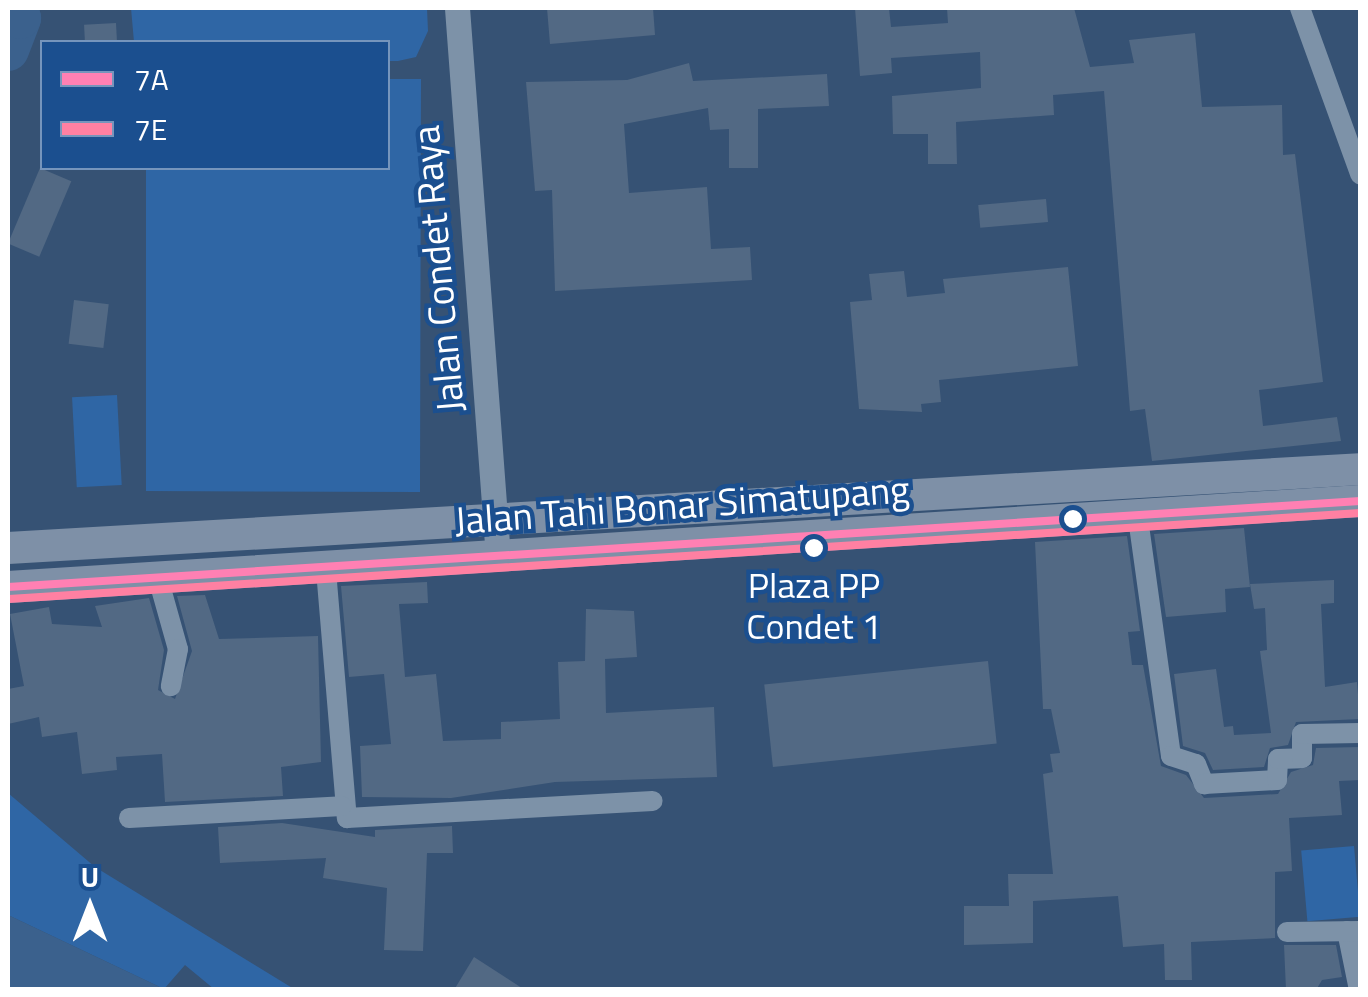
<!DOCTYPE html>
<style>
body{margin:0}
#map{position:relative;width:1368px;height:997px;overflow:hidden;background:#365274;font-family:"Titillium Web",sans-serif}
div>[style]{position:absolute}
.green>*{inset:0;background:#2f66a5;transform-origin:0 0}
.water>*{inset:0;background:#3b618d}
.river>*{height:42px;margin:-21px;padding:0 21px;transform-origin:21px;border-radius:21px;background:#3b618d}
.building>*{inset:0;background:#526984;transform-origin:0 0}
.minor>*{height:20px;margin:-10px;padding:0 10px;transform-origin:10px;border-radius:10px;background:#7d92a8}
.tertiary>*{height:25px;margin:-12.5px;padding:0 12.5px;transform-origin:12.5px;border-radius:12.5px;background:#7d92a8}
.trunk>*{height:32px;margin:-16px;padding:0 16px;transform-origin:16px;border-radius:16px;background:#7e90a7}
.bus-1>*{height:8px;margin:-4px;padding:0 4px;transform-origin:4px;border-radius:4px;background:#ff80b3}
.bus-2>*{height:8px;margin:-4px;padding:0 4px;transform-origin:4px;border-radius:4px;background:#ff80a2}
.dots>*{width:28px;height:28px;translate:-50% -50%;box-sizing:border-box;border:5px solid #1b4f8f;border-radius:50%}
span{translate:-50% -50%;white-space:nowrap;text-align:center;line-height:1.15;-webkit-text-stroke:9px #1b4f8f;paint-order:stroke}
.bus-label{font-size:36px;color:#fff}
.street-label{font-size:38px;color:#fff}
.frame{position:absolute;inset:0;border:10px solid #fff;pointer-events:none}
.legend{position:absolute;left:40px;top:40px;width:350px;height:130px;box-sizing:border-box;background:#1b4f8f;border:2px solid #7695bc;margin:0;padding:12px 18px;list-style:none;font-size:30px;color:#fff}
.legend li{display:flex;align-items:center;gap:20px;height:50px}
.legend b{width:50px;border:2px solid #7695bc}
.north{position:absolute;left:40px;top:857px;width:100px;height:100px;-webkit-text-stroke:8px #1b4f8f;paint-order:stroke;rotate:0deg;font-size:28px;font-weight:700;line-height:40px;text-align:center;color:#fff}
.north::after{content:'';display:block;margin:auto;width:35px;height:45px;background:#fff;clip-path:polygon(50% 0,100% 100%,50% 72%,0 100%)}
</style>
<div id="map">
<div class="green">
<i style="clip-path:polygon(131px 8px,427px 8px,428px 31px,416px 57px,398px 61px,388px 61px,388px 42px,134px 42px)"></i>
<i style="clip-path:polygon(388px 79px,421px 79px,420px 492px,146px 491px,146px 168px,388px 168px)"></i>
<i style="left:117px;top:395px;width:90px;height:45px;rotate:87deg"></i>
<i style="clip-path:polygon(8px 793px,95px 867px,294px 989px,214px 989px,185px 965px,164px 989px,8px 915px)"></i>
<i style="left:1354px;top:846px;width:71px;height:53px;rotate:85deg"></i>
</div>
<div class="water">
<i style="clip-path:polygon(8px 915px,164px 989px,8px 989px)"></i>
</div>
<div class="river">
<i style="left:8px;top:50px;width:34px;rotate:-69deg"></i>
<i style="left:20px;top:18px;width:11px;rotate:-117deg"></i>
</div>
<div class="building">
<i style="clip-path:polygon(547px 8px,653px 8px,655px 35px,550px 44px)"></i>
<i style="clip-path:polygon(855px 8px,889px 8px,891px 27px,948px 23px,947px 8px,1074px 8px,1090px 67px,1134px 63px,1129px 40px,1195px 33px,1202px 107px,1282px 105px,1283px 155px,1295px 154px,1323px 382px,1259px 390px,1263px 426px,1337px 417px,1341px 441px,1152px 461px,1145px 409px,1130px 411px,1104px 91px,1053px 95px,1054px 115px,956px 122px,957px 164px,928px 164px,928px 134px,893px 134px,892px 96px,981px 88px,980px 52px,891px 58px,892px 73px,860px 76px)"></i>
<i style="left:116px;top:23px;width:19px;height:32px;rotate:87deg"></i>
<i style="clip-path:polygon(689px 63px,693px 81px,827px 74px,829px 106px,758px 109px,758px 168px,729px 168px,729px 129px,710px 130px,708px 108px,624px 124px,629px 193px,707px 187px,711px 249px,750px 247px,752px 280px,555px 291px,552px 190px,535px 191px,526px 82px,627px 80px)"></i>
<i style="left:40px;top:168px;width:34px;height:82px;rotate:23deg"></i>
<i style="left:1046px;top:199px;width:23px;height:68px;rotate:85deg"></i>
<i style="clip-path:polygon(1068px 267px,1078px 366px,939px 380px,941px 402px,921px 404px,922px 412px,859px 409px,850px 302px,872px 300px,869px 274px,904px 271px,907px 297px,945px 293px,943px 279px)"></i>
<i style="left:74px;top:300px;width:35px;height:44px;rotate:7deg"></i>
<i style="clip-path:polygon(1244px 528px,1250px 587px,1225px 589px,1226px 612px,1166px 617px,1154px 534px)"></i>
<i style="clip-path:polygon(1127px 536px,1140px 631px,1128px 632px,1132px 665px,1143px 665px,1161px 766px,1186px 775px,1204px 798px,1278px 794px,1291px 772px,1313px 765px,1316px 748px,1360px 747px,1360px 780px,1339px 781px,1342px 815px,1289px 818px,1292px 871px,1275px 872px,1275px 938px,1191px 942px,1192px 980px,1165px 980px,1164px 944px,1123px 947px,1118px 896px,1033px 901px,1033px 943px,964px 945px,964px 906px,1009px 906px,1008px 874px,1053px 874px,1043px 774px,1053px 772px,1050px 754px,1060px 753px,1051px 709px,1043px 709px,1035px 542px)"></i>
<i style="clip-path:polygon(1334px 580px,1334px 603px,1321px 604px,1325px 687px,1357px 682px,1360px 719px,1296px 722px,1288px 745px,1270px 748px,1264px 767px,1213px 770px,1205px 753px,1183px 746px,1174px 674px,1216px 669px,1224px 727px,1233px 726px,1234px 735px,1271px 733px,1260px 651px,1267px 650px,1265px 608px,1254px 609px,1250px 584px)"></i>
<i style="clip-path:polygon(427px 582px,428px 603px,399px 604px,405px 677px,436px 674px,443px 741px,501px 739px,501px 722px,560px 719px,558px 662px,585px 661px,586px 609px,634px 611px,637px 657px,605px 659px,606px 713px,714px 707px,717px 777px,555px 782px,451px 798px,362px 797px,360px 746px,391px 744px,384px 674px,349px 677px,341px 586px)"></i>
<i style="clip-path:polygon(205px 595px,219px 639px,318px 636px,321px 762px,281px 767px,283px 796px,165px 802px,162px 754px,116px 757px,117px 770px,82px 774px,77px 732px,42px 737px,39px 717px,8px 724px,8px 689px,24px 686px,10px 614px,49px 607px,52px 624px,102px 627px,95px 606px,149px 598px,164px 650px,158px 690px,175px 699px,192px 651px,177px 596px)"></i>
<i style="left:988px;top:661px;width:83px;height:225px;rotate:84deg"></i>
<i style="clip-path:polygon(282px 823px,375px 837px,375px 830px,452px 826px,453px 853px,427px 853px,423px 951px,384px 950px,387px 888px,323px 878px,326px 858px,220px 863px,218px 827px)"></i>
<i style="clip-path:polygon(1284px 945px,1336px 945px,1342px 977px,1322px 980px,1316px 990px,1286px 990px)"></i>
<i style="clip-path:polygon(474px 957px,525px 990px,454px 990px)"></i>
</div>
<div class="minor">
<i style="left:1300px;top:8px;width:177px;rotate:70.1deg"></i>
<i style="left:1137px;top:511px;width:247px;rotate:82.1deg"></i>
<i style="left:1171px;top:756px;width:26px;rotate:18deg"></i>
<i style="left:1196px;top:764px;width:22px;rotate:68deg"></i>
<i style="left:1204px;top:784px;width:73px;rotate:-3.1deg"></i>
<i style="left:1277px;top:780px;width:21px;rotate:-87deg"></i>
<i style="left:1278px;top:759px;width:24px;rotate:-2deg"></i>
<i style="left:1302px;top:758px;width:24px;rotate:-90deg"></i>
<i style="left:1302px;top:734px;width:58px;rotate:-1deg"></i>
<i style="left:158px;top:578px;width:74px;rotate:74.3deg"></i>
<i style="left:178px;top:649px;width:38px;rotate:101deg"></i>
<i style="left:327px;top:582px;width:237px;rotate:85.2deg"></i>
<i style="left:347px;top:818px;width:306px;rotate:-3.2deg"></i>
<i style="left:129px;top:818px;width:213px;rotate:-3.2deg"></i>
<i style="left:1347px;top:931px;width:60px;rotate:78.5deg"></i>
<i style="left:1287px;top:932px;width:73px;rotate:-0.8deg"></i>
</div>
<div class="tertiary">
<i style="left:457px;top:8px;width:551px;rotate:85.73deg"></i>
</div>
<div class="trunk">
<i style="left:8px;top:548px;width:1354px;rotate:-3.34deg"></i>
<i style="left:8px;top:587px;width:1355px;rotate:-3.64deg"></i>
</div>
<div class="bus-1">
<i style="left:8px;top:587px;width:1355px;rotate:-3.64deg"></i>
</div>
<div class="bus-2">
<i style="left:9px;top:599px;width:1354px;rotate:-3.64deg"></i>
</div>
<div class="dots">
<i style="left:1073px;top:519px;background:#fff"></i>
<i style="left:814px;top:548px;background:#fff"></i>
</div>
<div class="bus-label">
<span style="left:814px;top:605px">Plaza PP<br>Condet 1</span>
</div>
<div class="street-label">
<span style="left:438px;top:269px;rotate:-95deg">Jalan Condet Raya</span>
<span style="left:682px;top:505px;rotate:-4deg">Jalan Tahi Bonar Simatupang</span>
</div>
<div class="frame"></div>
<ul class="legend">
<li><b style="height:12px;background:#ff80b3"></b>7A</li>
<li><b style="height:12px;background:#ff80a2"></b>7E</li>
</ul>
<div class="north">U</div>
</div>
